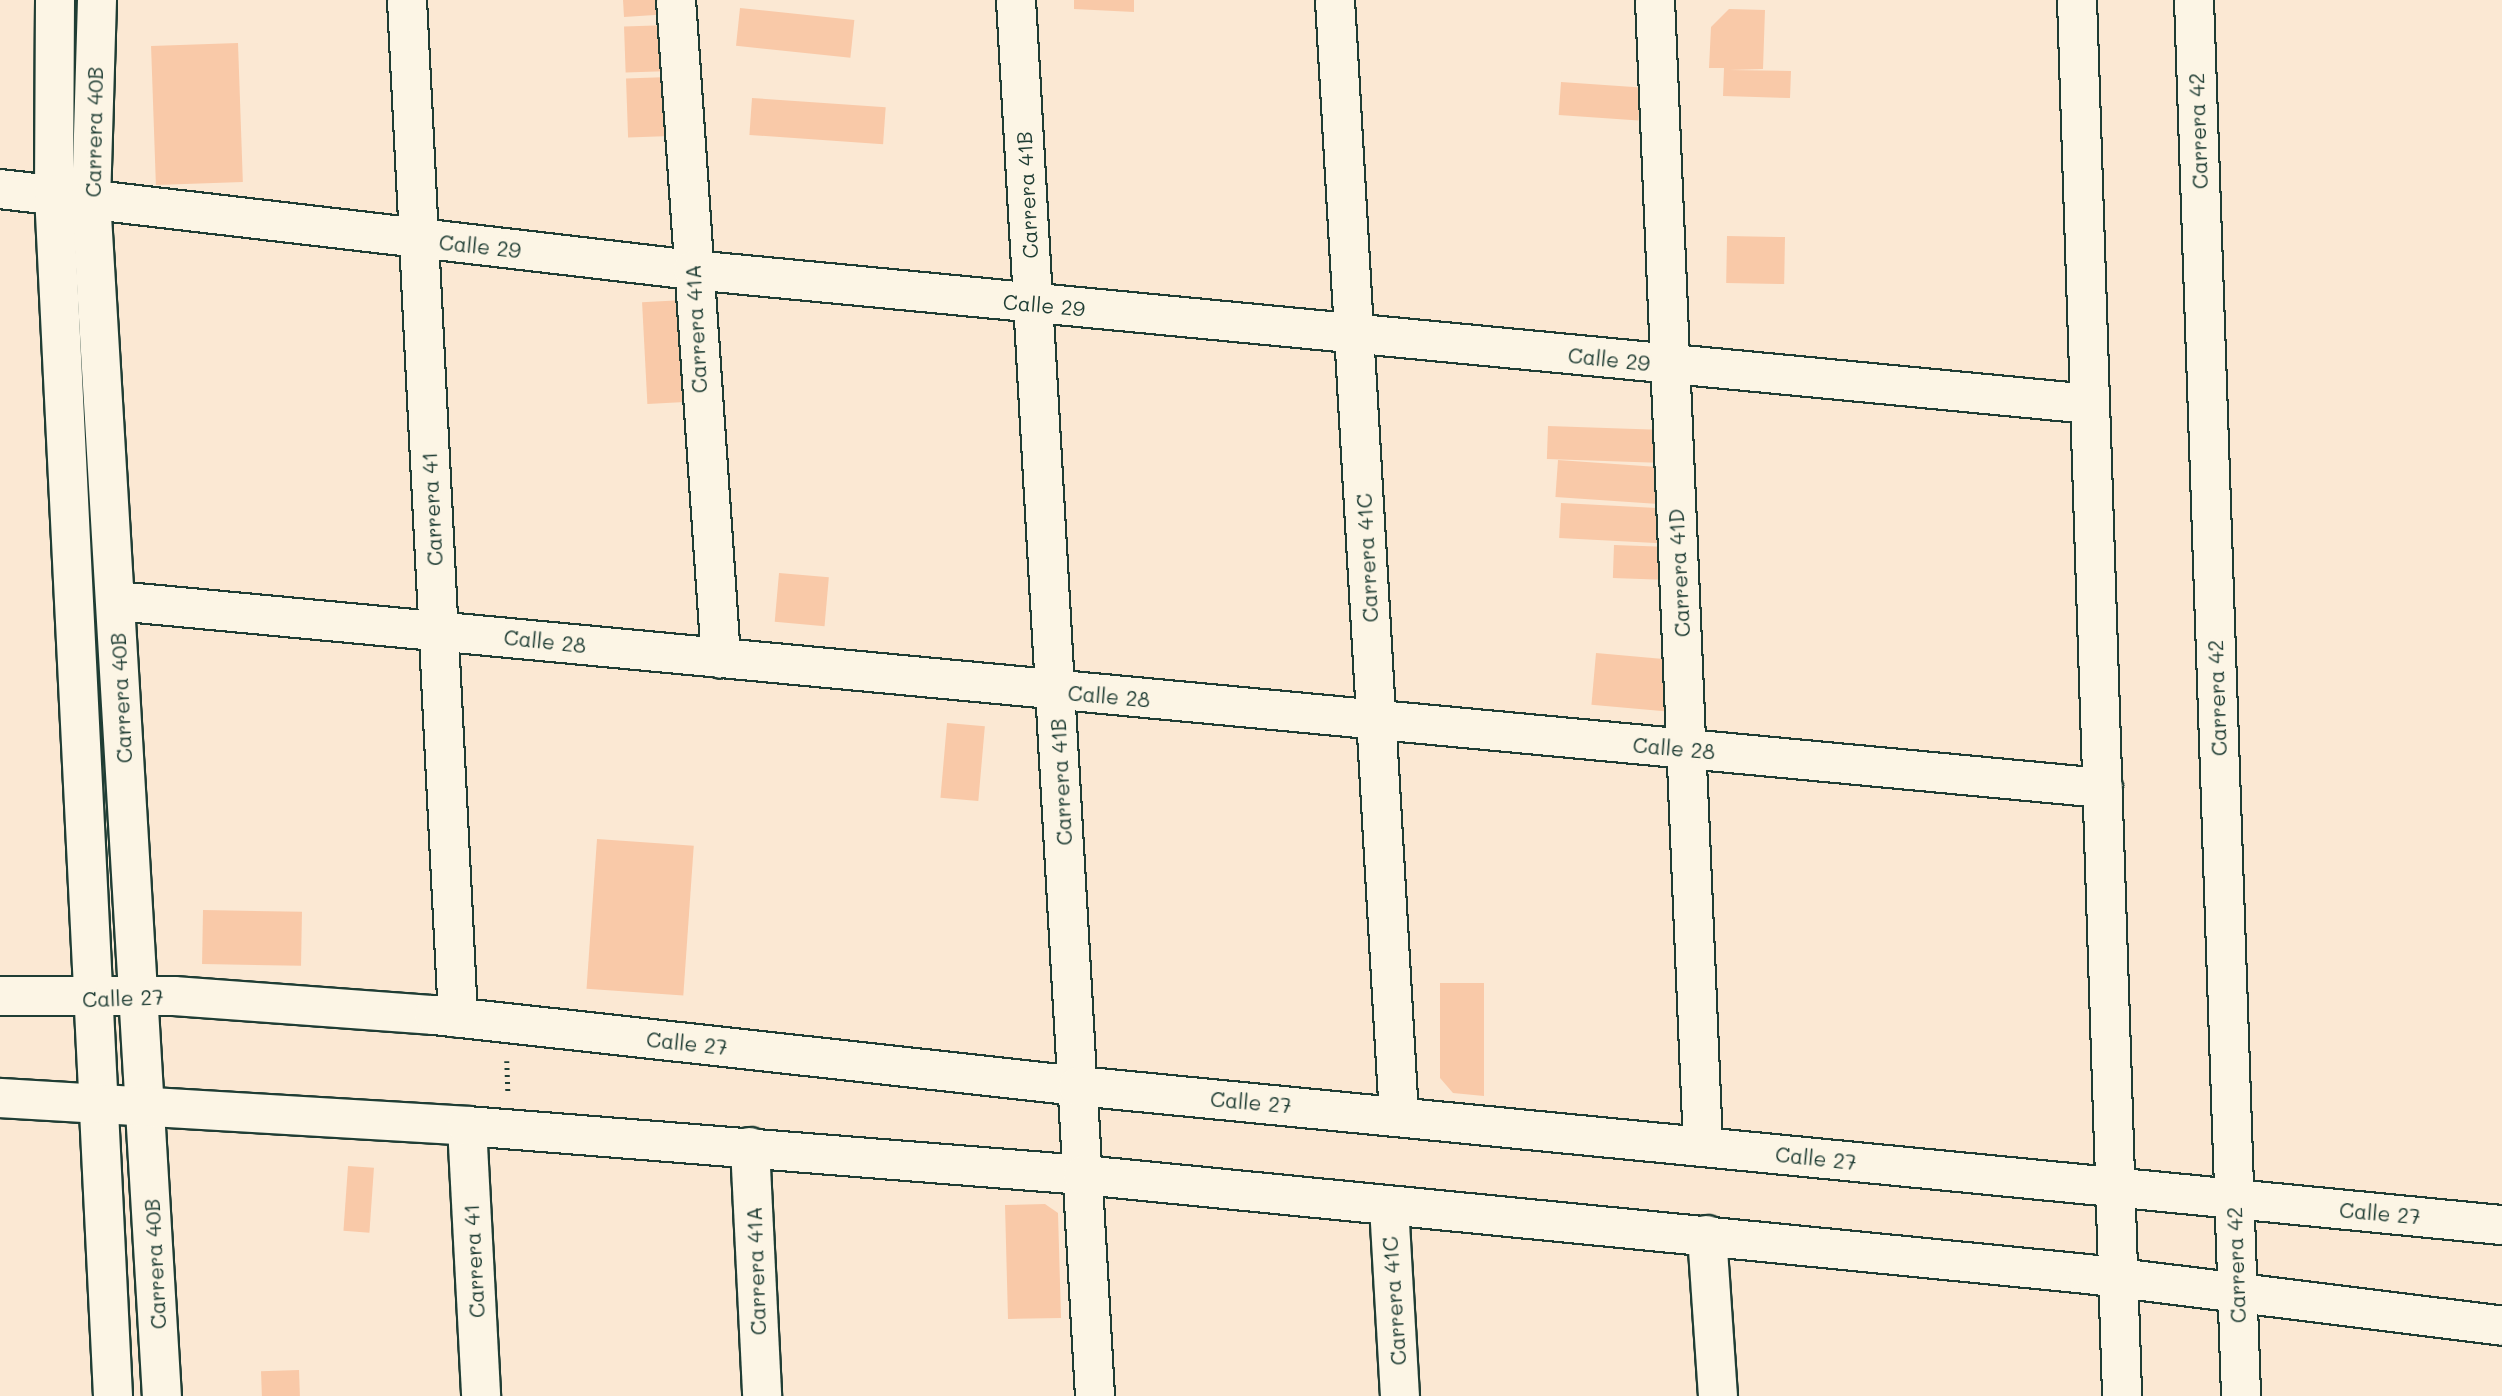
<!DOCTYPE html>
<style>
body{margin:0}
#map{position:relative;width:2502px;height:1396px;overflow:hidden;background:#fbe8d3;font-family:Mali,sans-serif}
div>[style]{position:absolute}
.building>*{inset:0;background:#f9c9a8;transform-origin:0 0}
.path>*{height:4.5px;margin-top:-2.25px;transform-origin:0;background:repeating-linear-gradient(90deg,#1f3d34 0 2px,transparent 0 7px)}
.roads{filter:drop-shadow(2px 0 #1f3d34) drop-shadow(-2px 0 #1f3d34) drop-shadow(0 2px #1f3d34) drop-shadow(0 -2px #1f3d34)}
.minor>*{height:38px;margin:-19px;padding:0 19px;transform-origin:19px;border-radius:19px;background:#fcf5e5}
.tertiary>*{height:38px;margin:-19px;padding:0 19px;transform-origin:19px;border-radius:19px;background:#fcf5e5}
.secondary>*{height:38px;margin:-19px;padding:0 19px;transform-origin:19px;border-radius:19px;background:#fcf5e5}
span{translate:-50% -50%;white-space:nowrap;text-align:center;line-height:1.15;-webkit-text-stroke:5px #fcf5e5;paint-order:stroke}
.street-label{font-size:21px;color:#1f3d34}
</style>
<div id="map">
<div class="building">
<i style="clip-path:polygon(623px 0,669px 0,670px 14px,624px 17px)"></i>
<i style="clip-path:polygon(1074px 0,1134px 0,1134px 12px,1074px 9px)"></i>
<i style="left:740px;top:8px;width:115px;height:38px;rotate:6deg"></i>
<i style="clip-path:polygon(1729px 9px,1765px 10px,1763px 69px,1729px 70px,1791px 71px,1790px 98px,1723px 96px,1724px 68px,1709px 68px,1711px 27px)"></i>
<i style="left:670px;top:25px;width:46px;height:46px;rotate:88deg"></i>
<i style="left:238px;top:43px;width:139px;height:87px;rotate:88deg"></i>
<i style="left:669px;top:77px;width:59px;height:43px;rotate:88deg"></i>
<i style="left:1561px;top:82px;width:80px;height:33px;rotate:4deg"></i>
<i style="left:752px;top:98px;width:134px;height:37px;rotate:4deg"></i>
<i style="left:1727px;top:236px;width:58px;height:47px;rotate:1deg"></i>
<i style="left:684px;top:300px;width:102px;height:42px;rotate:87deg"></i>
<i style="left:1548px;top:426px;width:117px;height:33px;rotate:2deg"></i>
<i style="left:1558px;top:460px;width:107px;height:37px;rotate:4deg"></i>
<i style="left:1561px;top:503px;width:106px;height:35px;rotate:3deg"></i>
<i style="left:1614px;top:545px;width:56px;height:33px;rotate:2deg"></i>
<i style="left:779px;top:573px;width:50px;height:49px;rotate:5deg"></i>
<i style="left:1596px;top:653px;width:79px;height:52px;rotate:5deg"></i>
<i style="left:947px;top:723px;width:38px;height:75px;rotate:5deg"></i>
<i style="left:597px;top:839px;width:97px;height:150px;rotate:4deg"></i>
<i style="left:203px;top:910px;width:99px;height:54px;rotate:1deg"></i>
<i style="clip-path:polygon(1440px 983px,1484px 983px,1484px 1096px,1453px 1093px,1440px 1078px)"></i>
<i style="left:348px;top:1166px;width:26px;height:65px;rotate:4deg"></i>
<i style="clip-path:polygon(1045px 1204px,1058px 1213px,1061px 1318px,1008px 1319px,1005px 1205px)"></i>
<i style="left:299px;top:1370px;width:26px;height:38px;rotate:88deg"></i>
</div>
<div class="path">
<i style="left:507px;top:1061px;width:30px;rotate:88deg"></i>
</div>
<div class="roads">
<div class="minor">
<i style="left:407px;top:0;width:1019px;rotate:87.13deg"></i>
<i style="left:676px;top:0;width:660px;rotate:86.09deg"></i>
<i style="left:1016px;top:0;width:1398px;rotate:86.76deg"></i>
<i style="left:1335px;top:0;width:1118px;rotate:86.72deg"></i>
<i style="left:1655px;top:0;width:1148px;rotate:87.6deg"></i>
<i style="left:0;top:189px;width:698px;rotate:6.67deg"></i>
<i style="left:693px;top:270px;width:1403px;rotate:5.48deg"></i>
<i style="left:116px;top:601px;width:1996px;rotate:5.38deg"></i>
<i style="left:467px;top:1126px;width:270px;rotate:87deg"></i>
<i style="left:750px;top:1147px;width:249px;rotate:87.2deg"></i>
<i style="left:1389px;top:1206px;width:190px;rotate:86.7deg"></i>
<i style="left:1707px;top:1235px;width:161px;rotate:86.1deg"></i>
</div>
<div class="tertiary">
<i style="left:55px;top:0;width:194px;rotate:90.3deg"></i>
<i style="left:54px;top:194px;width:1203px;rotate:87.19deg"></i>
<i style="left:97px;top:0;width:199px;rotate:91.7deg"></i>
<i style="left:91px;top:199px;width:1199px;rotate:86.61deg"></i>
<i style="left:2077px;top:0;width:1397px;rotate:88.15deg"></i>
<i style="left:2194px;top:0;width:1397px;rotate:88.07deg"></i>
</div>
<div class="secondary">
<i style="left:0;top:996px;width:174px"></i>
<i style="left:174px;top:996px;width:261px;rotate:4.2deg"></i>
<i style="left:434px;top:1015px;width:648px;rotate:6.29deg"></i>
<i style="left:1078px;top:1086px;width:1431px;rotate:5.58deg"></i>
<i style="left:0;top:1098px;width:468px;rotate:3.4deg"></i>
<i style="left:467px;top:1126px;width:618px;rotate:4.55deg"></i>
<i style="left:1083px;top:1175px;width:1009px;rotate:5.63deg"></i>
<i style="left:2087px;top:1274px;width:418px;rotate:7.1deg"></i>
</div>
</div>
<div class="street-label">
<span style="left:2198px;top:131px;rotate:-92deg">Carrera 42</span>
<span style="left:94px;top:132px;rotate:-89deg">Carrera 40B</span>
<span style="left:1027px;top:195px;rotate:-93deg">Carrera 41B</span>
<span style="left:480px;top:246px;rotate:6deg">Calle 29</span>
<span style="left:1044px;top:305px;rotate:5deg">Calle 29</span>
<span style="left:696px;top:329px;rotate:-93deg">Carrera 41A</span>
<span style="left:1609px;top:359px;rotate:6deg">Calle 29</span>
<span style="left:432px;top:509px;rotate:-93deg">Carrera 41</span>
<span style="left:1367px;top:558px;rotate:-93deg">Carrera 41C</span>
<span style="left:1679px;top:573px;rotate:-93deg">Carrera 41D</span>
<span style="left:545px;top:641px;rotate:6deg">Calle 28</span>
<span style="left:1109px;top:696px;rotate:5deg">Calle 28</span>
<span style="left:121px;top:698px;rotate:-93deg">Carrera 40B</span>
<span style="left:2217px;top:698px;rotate:-92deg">Carrera 42</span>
<span style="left:1674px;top:748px;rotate:5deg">Calle 28</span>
<span style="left:1061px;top:782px;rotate:-93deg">Carrera 41B</span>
<span style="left:123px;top:998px;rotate:-2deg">Calle 27</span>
<span style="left:687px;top:1043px;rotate:6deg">Calle 27</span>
<span style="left:1251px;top:1102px;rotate:5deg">Calle 27</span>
<span style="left:1816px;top:1158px;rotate:6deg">Calle 27</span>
<span style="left:2380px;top:1213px;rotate:5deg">Calle 27</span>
<span style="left:474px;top:1261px;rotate:-93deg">Carrera 41</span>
<span style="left:155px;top:1264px;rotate:-93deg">Carrera 40B</span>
<span style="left:2236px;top:1265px;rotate:-92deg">Carrera 42</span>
<span style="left:756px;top:1271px;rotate:-92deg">Carrera 41A</span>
<span style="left:1394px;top:1301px;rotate:-94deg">Carrera 41C</span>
</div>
</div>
